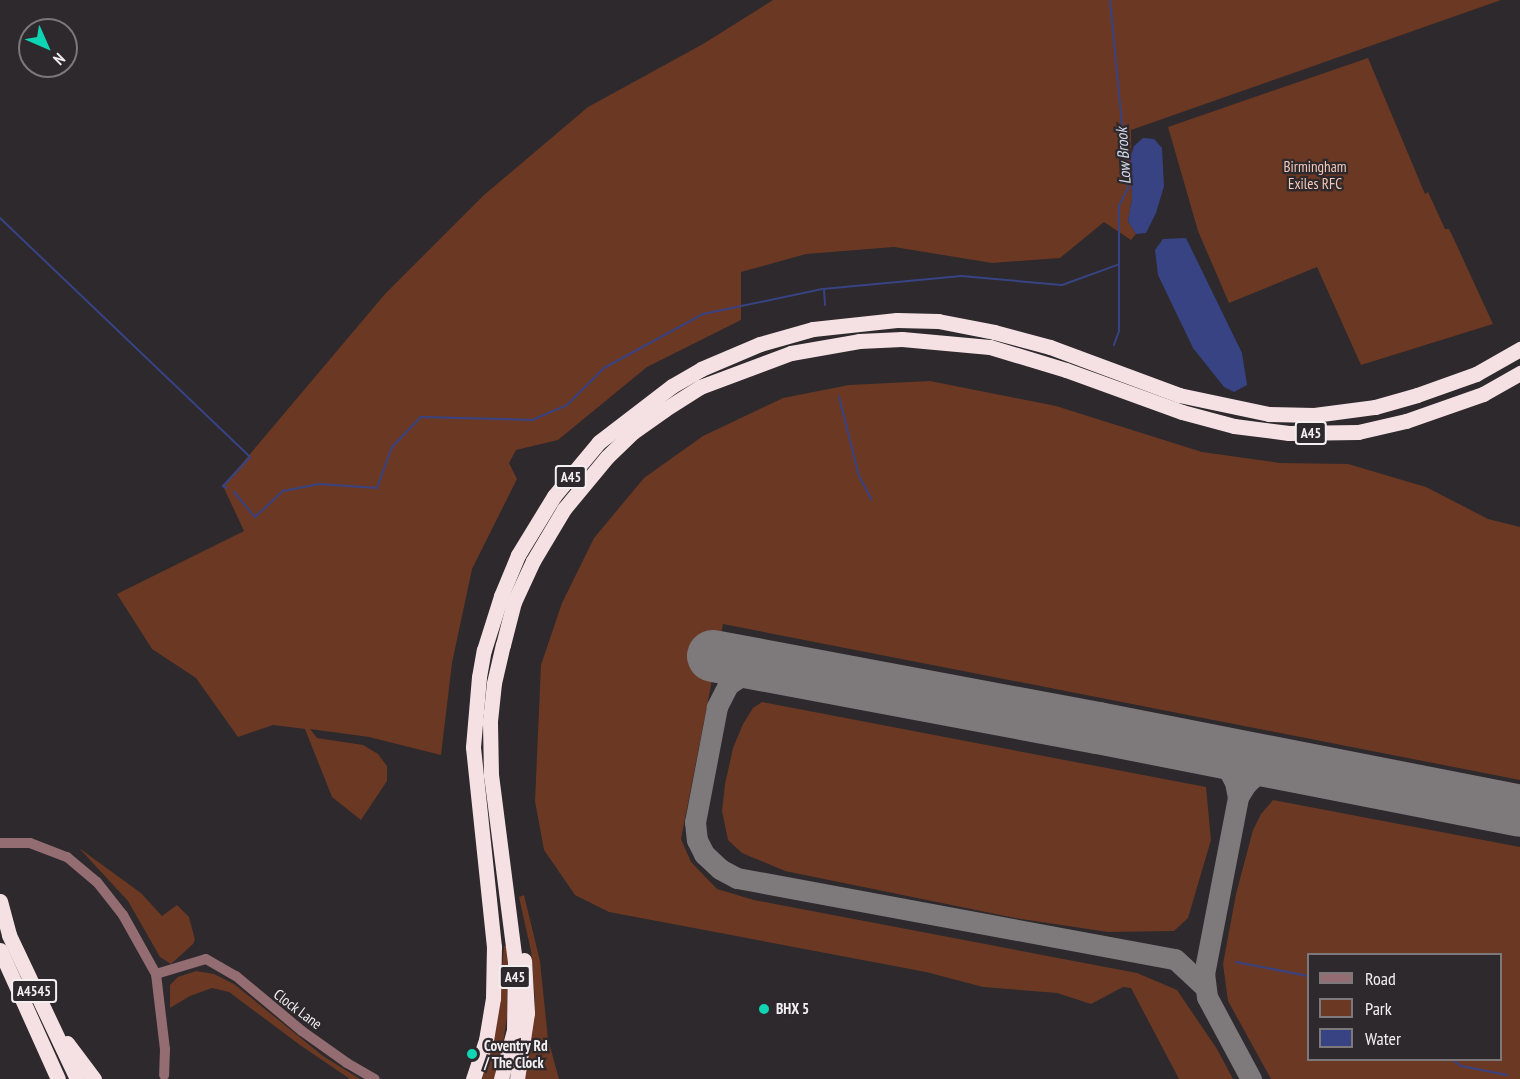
<!DOCTYPE html>
<style>
body{margin:0}
#map{position:relative;width:1520px;height:1079px;overflow:hidden;background:#2d292c;font-family:"PT Sans Narrow",sans-serif}
div>[style]{position:absolute}
.green>*{inset:0;background:#6a3823}
.water>*{inset:0;background:#384384}
.stream>*{height:2px;margin:-1px;padding:0 1px;transform-origin:1px;border-radius:1px;background:#384384}
.taxiway>*{height:21px;margin:-10.5px;padding:0 10.5px;transform-origin:10.5px;border-radius:10.5px;background:#7e7a7c}
.runway>*{height:52px;margin:-26px;padding:0 26px;transform-origin:26px;border-radius:26px;background:#7e7a7c}
.minor>*{height:10px;margin:-5px;padding:0 5px;transform-origin:5px;border-radius:5px;background:#936d72}
.highway>*{height:15px;margin:-7.5px;padding:0 7.5px;transform-origin:7.5px;border-radius:7.5px;background:#f5e1e3}
.dots>*{width:16px;height:16px;translate:-50% -50%;box-sizing:border-box;border:3px solid #2d292c;border-radius:50%}
span{translate:-50% -50%;white-space:nowrap;text-align:center;line-height:1.15;-webkit-text-stroke:4.5px #2d292c;paint-order:stroke}
.shield-label span{padding:2px 4px;background:#2d292c;border:2px solid;border-radius:4px;-webkit-text-stroke-width:0}
.shield-label{font-size:14px;color:#f3eff1;font-weight:700}
.park-label{font-size:15px;color:#f5c9b7}
.street-label{font-size:15px;color:#f3eff1}
.poi-label{font-size:15px;color:#f3eff1;font-weight:700}
.left{translate:0 -50%;text-align:left}
.water-label{font-size:16px;color:#d3d9ed;font-style:italic}
.legend{position:absolute;left:1307px;top:953px;width:195px;height:108px;box-sizing:border-box;background:#2d292c;border:2px solid #7c787b;margin:0;padding:8px 10px;list-style:none;font-size:18px;color:#f3eff1}
.legend li{display:flex;align-items:center;gap:12px;height:30px}
.legend b{width:30px;border:2px solid #7c787b}
.north{position:absolute;left:18px;top:18px;width:60px;height:60px;box-sizing:border-box;background:#2d292c;border:2px solid #7c787b;border-radius:50%;rotate:135deg;font-size:16px;font-weight:700;line-height:24px;text-align:center;color:#f3eff1}
.north::after{content:'';display:block;margin:auto;width:21px;height:27px;background:#0fd5b4;clip-path:polygon(50% 0,100% 100%,50% 72%,0 100%)}
</style>
<div id="map">
<div class="green">
<i style="clip-path:polygon(773px 0,1501px 0,1131px 130px,1132px 198px,1128px 221px,1136px 234px,1131px 240px,1104px 222px,1060px 258px,992px 263px,894px 247px,806px 254px,741px 272px,741px 320px,647px 367px,558px 440px,516px 450px,509px 463px,517px 479px,472px 569px,452px 663px,441px 755px,369px 737px,310px 729px,317px 738px,363px 745px,378px 754px,387px 766px,387px 781px,361px 820px,332px 797px,305px 729px,273px 725px,238px 737px,196px 678px,152px 649px,117px 594px,244px 531px,223px 486px,385px 294px,484px 195px,588px 107px,703px 44px)"></i>
<i style="clip-path:polygon(1368px 58px,1425px 194px,1428px 192px,1445px 229px,1449px 229px,1452px 235px,1493px 324px,1361px 365px,1317px 267px,1229px 303px,1198px 231px,1168px 127px)"></i>
<i style="clip-path:polygon(930px 381px,1056px 406px,1202px 452px,1280px 463px,1348px 464px,1426px 487px,1488px 519px,1520px 527px,1520px 780px,723px 624px,681px 839px,691px 862px,717px 889px,754px 900px,1137px 973px,1177px 990px,1217px 1049px,1233px 1079px,1179px 1079px,1131px 988px,1123px 987px,1091px 1004px,1057px 993px,983px 987px,926px 972px,609px 912px,575px 895px,544px 850px,535px 801px,541px 665px,562px 603px,594px 538px,644px 478px,703px 436px,783px 398px,849px 385px)"></i>
<i style="clip-path:polygon(762px 702px,1206px 787px,1211px 840px,1188px 918px,1174px 931px,1108px 932px,1015px 918px,785px 871px,742px 853px,728px 840px,722px 811px,725px 784px,733px 748px,743px 724px,753px 708px)"></i>
<i style="clip-path:polygon(evenodd,1273px 800px,1520px 847px,1520px 1079px,1271px 1079px,1228px 1001px,1223px 964px,1236px 894px,1253px 830px,1261px 814px,1273px 800px,1308px 954px,1500px 954px,1500px 1060px,1308px 1060px,1308px 954px)"></i>
<i style="clip-path:polygon(79px 848px,141px 893px,162px 916px,177px 905px,189px 917px,195px 940px,193px 944px,171px 964px,160px 957px,128px 901px)"></i>
<i style="clip-path:polygon(524px 895px,540px 961px,548px 1039px,559px 1079px,525px 1079px,535px 1000px,531px 951px,519px 897px)"></i>
<i style="clip-path:polygon(504px 946px,508px 946px,507px 1017px,501px 1057px,494px 1079px,482px 1079px,496px 1026px)"></i>
<i style="clip-path:polygon(196px 971px,214px 974px,234px 984px,323px 1056px,360px 1079px,350px 1079px,300px 1045px,229px 992px,212px 988px,190px 996px,170px 1008px,170px 985px,178px 977px)"></i>
</div>
<div class="water">
<i style="clip-path:polygon(1143px 138px,1154px 139px,1162px 148px,1164px 186px,1156px 213px,1146px 233px,1136px 234px,1128px 221px,1132px 198px,1130px 159px,1134px 146px)"></i>
<i style="clip-path:polygon(1186px 238px,1242px 353px,1247px 385px,1234px 392px,1224px 387px,1193px 348px,1158px 275px,1155px 250px,1163px 239px)"></i>
</div>
<div class="stream">
<i style="left:1110px;top:0;width:189px;rotate:84.5deg"></i>
<i style="left:1128px;top:188px;width:20px;rotate:117deg"></i>
<i style="left:1119px;top:206px;width:125px;rotate:90deg"></i>
<i style="left:1119px;top:331px;width:15px;rotate:110deg"></i>
<i style="left:0;top:218px;width:346px;rotate:43.7deg"></i>
<i style="left:250px;top:457px;width:40px;rotate:133deg"></i>
<i style="left:223px;top:486px;width:4px;rotate:27deg"></i>
<i style="left:824px;top:290px;width:15px;rotate:86deg"></i>
<i style="left:839px;top:397px;width:81px;rotate:75.8deg"></i>
<i style="left:859px;top:476px;width:27px;rotate:62deg"></i>
<i style="left:234px;top:492px;width:33px;rotate:50deg"></i>
<i style="left:255px;top:517px;width:38px;rotate:-43deg"></i>
<i style="left:283px;top:491px;width:37px;rotate:-11deg"></i>
<i style="left:319px;top:484px;width:58px;rotate:3.9deg"></i>
<i style="left:377px;top:488px;width:44px;rotate:-69.9deg"></i>
<i style="left:392px;top:447px;width:42px;rotate:-46deg"></i>
<i style="left:421px;top:417px;width:111px;rotate:1.5deg"></i>
<i style="left:532px;top:420px;width:38px;rotate:-23deg"></i>
<i style="left:567px;top:405px;width:52px;rotate:-45deg"></i>
<i style="left:604px;top:368px;width:113px;rotate:-28.6deg"></i>
<i style="left:703px;top:314px;width:123px;rotate:-11.8deg"></i>
<i style="left:823px;top:289px;width:139px;rotate:-5.4deg"></i>
<i style="left:961px;top:276px;width:101px;rotate:5.1deg"></i>
<i style="left:1062px;top:285px;width:59px;rotate:-20deg"></i>
<i style="left:1236px;top:962px;width:73px;rotate:11deg"></i>
<i style="left:1453px;top:1060px;width:10px;rotate:37deg"></i>
<i style="left:1461px;top:1066px;width:47px;rotate:11.1deg"></i>
</div>
<div class="taxiway">
<i style="left:777px;top:669px;width:30px;rotate:174deg"></i>
<i style="left:747px;top:672px;width:23px;rotate:146deg"></i>
<i style="left:728px;top:685px;width:25px;rotate:117deg"></i>
<i style="left:717px;top:707px;width:117px;rotate:100.8deg"></i>
<i style="left:695px;top:822px;width:18px;rotate:84deg"></i>
<i style="left:697px;top:840px;width:16px;rotate:63deg"></i>
<i style="left:704px;top:854px;width:22px;rotate:43deg"></i>
<i style="left:720px;top:869px;width:19px;rotate:28deg"></i>
<i style="left:737px;top:878px;width:445px;rotate:10.5deg"></i>
<i style="left:1175px;top:959px;width:40px;rotate:43deg"></i>
<i style="left:1198px;top:749px;width:18px;rotate:22deg"></i>
<i style="left:1215px;top:756px;width:16px;rotate:43deg"></i>
<i style="left:1227px;top:767px;width:17px;rotate:62deg"></i>
<i style="left:1235px;top:782px;width:15px;rotate:79deg"></i>
<i style="left:1251px;top:1079px;width:93px;rotate:-118.2deg"></i>
<i style="left:1207px;top:997px;width:23px;rotate:-97deg"></i>
<i style="left:1204px;top:974px;width:180px;rotate:-79.1deg"></i>
<i style="left:1238px;top:797px;width:15px;rotate:-58deg"></i>
<i style="left:1246px;top:784px;width:16px;rotate:-43deg"></i>
<i style="left:1258px;top:773px;width:26px;rotate:-18deg"></i>
</div>
<div class="runway">
<i style="left:713px;top:656px;width:392px;rotate:10.6deg"></i>
<i style="left:1098px;top:728px;width:430px;rotate:11.1deg"></i>
</div>
<div class="minor">
<i style="left:0;top:843px;width:30px"></i>
<i style="left:30px;top:843px;width:40px;rotate:21deg"></i>
<i style="left:67px;top:857px;width:39px;rotate:40deg"></i>
<i style="left:97px;top:882px;width:42px;rotate:51.8deg"></i>
<i style="left:123px;top:915px;width:68px;rotate:60.8deg"></i>
<i style="left:156px;top:974px;width:76px;rotate:83.2deg"></i>
<i style="left:165px;top:1049px;width:26px;rotate:92deg"></i>
<i style="left:156px;top:974px;width:52px;rotate:-16.7deg"></i>
<i style="left:206px;top:959px;width:34px;rotate:30deg"></i>
<i style="left:236px;top:976px;width:86px;rotate:39.8deg"></i>
<i style="left:302px;top:1031px;width:55px;rotate:35.4deg"></i>
<i style="left:347px;top:1063px;width:32px;rotate:30deg"></i>
</div>
<div class="highway">
<i style="left:0;top:901px;width:35px;rotate:75deg"></i>
<i style="left:9px;top:935px;width:159px;rotate:64.7deg"></i>
<i style="left:0;top:950px;width:141px;rotate:65.8deg"></i>
<i style="left:67px;top:1043px;width:45px;rotate:53.1deg"></i>
<i style="left:473px;top:1079px;width:41px;rotate:-71.6deg"></i>
<i style="left:486px;top:1040px;width:43px;rotate:-80.5deg"></i>
<i style="left:493px;top:998px;width:51px;rotate:-88.9deg"></i>
<i style="left:494px;top:947px;width:201px;rotate:-96deg"></i>
<i style="left:473px;top:747px;width:70px;rotate:-85.1deg"></i>
<i style="left:479px;top:677px;width:27px;rotate:-80deg"></i>
<i style="left:484px;top:650px;width:57px;rotate:-72.5deg"></i>
<i style="left:501px;top:596px;width:44px;rotate:-67.5deg"></i>
<i style="left:518px;top:555px;width:69px;rotate:-58.6deg"></i>
<i style="left:554px;top:496px;width:70px;rotate:-50.2deg"></i>
<i style="left:599px;top:442px;width:92px;rotate:-37.5deg"></i>
<i style="left:672px;top:386px;width:34px;rotate:-30deg"></i>
<i style="left:701px;top:369px;width:64px;rotate:-23deg"></i>
<i style="left:760px;top:344px;width:55px;rotate:-15.8deg"></i>
<i style="left:813px;top:329px;width:84px;rotate:-6.1deg"></i>
<i style="left:897px;top:320px;width:41px;rotate:1.4deg"></i>
<i style="left:938px;top:321px;width:57px;rotate:11.1deg"></i>
<i style="left:994px;top:332px;width:58px;rotate:15deg"></i>
<i style="left:1050px;top:347px;width:138px;rotate:20.4deg"></i>
<i style="left:1179px;top:395px;width:92px;rotate:11.9deg"></i>
<i style="left:1269px;top:414px;width:45px;rotate:1.3deg"></i>
<i style="left:1314px;top:415px;width:62px;rotate:-7.5deg"></i>
<i style="left:1375px;top:407px;width:44px;rotate:-15.9deg"></i>
<i style="left:1417px;top:395px;width:63px;rotate:-19.6deg"></i>
<i style="left:1476px;top:374px;width:51px;rotate:-29.6deg"></i>
<i style="left:501px;top:1079px;width:51px;rotate:-75.1deg"></i>
<i style="left:514px;top:1030px;width:68px;rotate:-89.2deg"></i>
<i style="left:515px;top:962px;width:189px;rotate:-97.3deg"></i>
<i style="left:491px;top:775px;width:54px;rotate:-91.1deg"></i>
<i style="left:490px;top:721px;width:38px;rotate:-84deg"></i>
<i style="left:494px;top:683px;width:39px;rotate:-77deg"></i>
<i style="left:503px;top:645px;width:44px;rotate:-75.7deg"></i>
<i style="left:514px;top:602px;width:45px;rotate:-65.1deg"></i>
<i style="left:533px;top:561px;width:61px;rotate:-59.2deg"></i>
<i style="left:564px;top:509px;width:67px;rotate:-50.4deg"></i>
<i style="left:607px;top:457px;width:36px;rotate:-44deg"></i>
<i style="left:633px;top:432px;width:38px;rotate:-35deg"></i>
<i style="left:664px;top:410px;width:43px;rotate:-32.6deg"></i>
<i style="left:700px;top:387px;width:97px;rotate:-20.5deg"></i>
<i style="left:791px;top:353px;width:69px;rotate:-10deg"></i>
<i style="left:859px;top:341px;width:43px;rotate:-2.7deg"></i>
<i style="left:902px;top:339px;width:88px;rotate:5.2deg"></i>
<i style="left:990px;top:347px;width:79px;rotate:16.8deg"></i>
<i style="left:1066px;top:370px;width:123px;rotate:19.9deg"></i>
<i style="left:1182px;top:412px;width:54px;rotate:15.1deg"></i>
<i style="left:1234px;top:426px;width:55px;rotate:7.3deg"></i>
<i style="left:1289px;top:433px;width:69px;rotate:-0.8deg"></i>
<i style="left:1358px;top:432px;width:49px;rotate:-12.9deg"></i>
<i style="left:1406px;top:421px;width:82px;rotate:-19.3deg"></i>
<i style="left:1483px;top:394px;width:43px;rotate:-29.6deg"></i>
<i style="left:517px;top:1079px;width:67px;rotate:-81.4deg"></i>
<i style="left:527px;top:1013px;width:53px;rotate:-93.2deg"></i>
</div>
<div class="dots">
<i style="left:764px;top:1009px;background:#0fd5b4"></i>
<i style="left:472px;top:1054px;background:#0fd5b4"></i>
</div>
<div class="shield-label">
<span style="left:1311px;top:433px">A45</span>
<span style="left:571px;top:477px">A45</span>
<span style="left:515px;top:977px">A45</span>
<span style="left:34px;top:991px">A4545</span>
</div>
<div class="park-label">
<span style="left:1315px;top:175px">Birmingham<br>Exiles RFC</span>
</div>
<div class="street-label">
<span style="left:298px;top:1009px;rotate:37deg">Clock Lane</span>
</div>
<div class="poi-label">
<span class="left" style="left:776px;top:1009px">BHX 5</span>
<span class="left" style="left:484px;top:1054px">Coventry Rd<br>/ The Clock</span>
</div>
<div class="water-label">
<span style="left:1123px;top:156px;rotate:-94deg">Low Brook</span>
</div>
<ul class="legend">
<li><b style="height:8px;background:#936d72"></b>Road</li>
<li><b style="height:16px;background:#6a3823"></b>Park</li>
<li><b style="height:16px;background:#384384"></b>Water</li>
</ul>
<div class="north">N</div>
</div>
